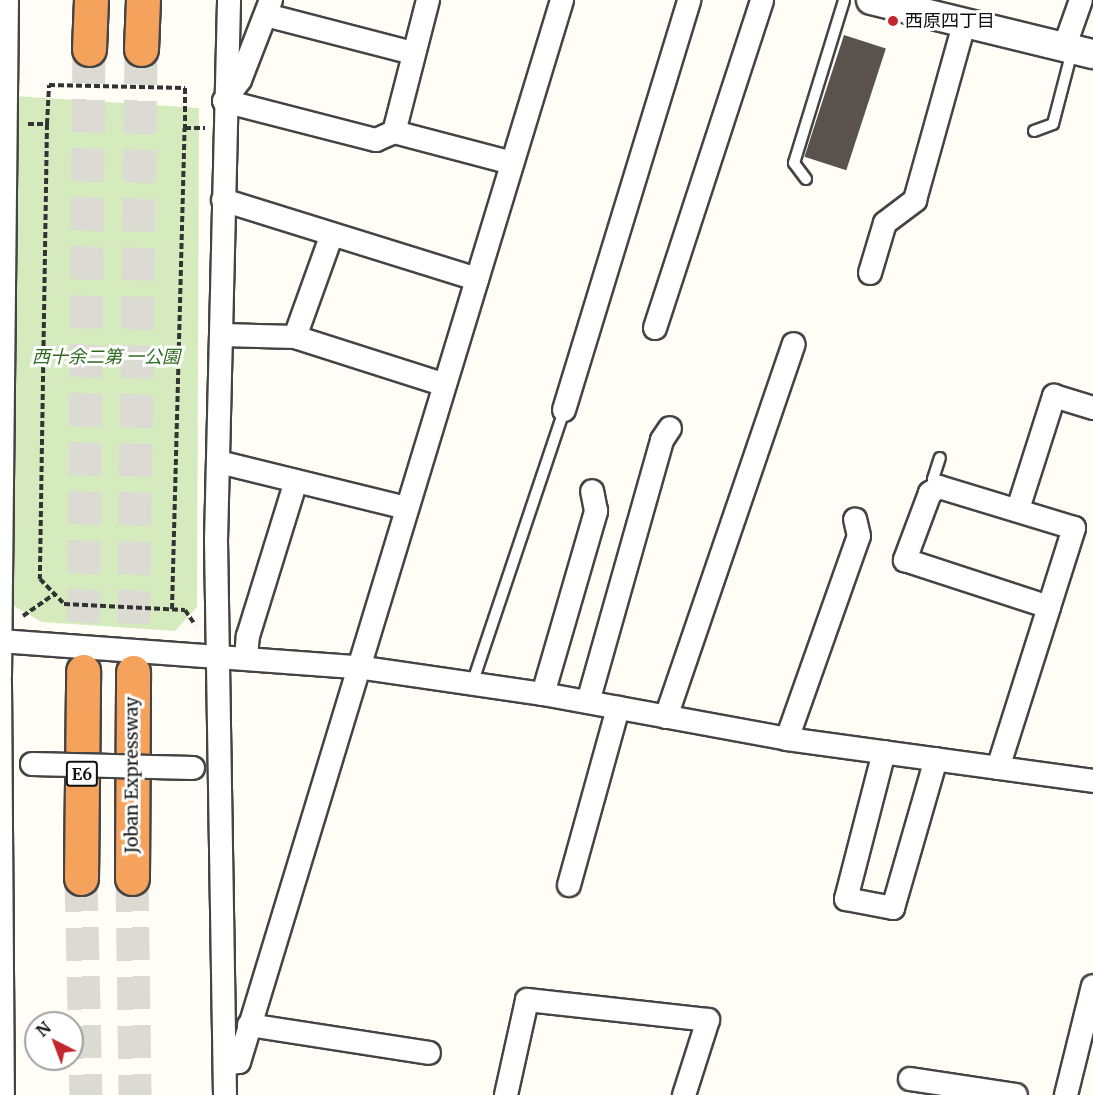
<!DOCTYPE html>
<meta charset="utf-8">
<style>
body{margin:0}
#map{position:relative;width:1093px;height:1095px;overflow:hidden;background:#fffdf5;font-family:Merriweather,"Noto Sans JP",serif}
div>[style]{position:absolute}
.green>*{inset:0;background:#d5ebbd}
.building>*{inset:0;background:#5a524d;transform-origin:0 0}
.motorway-tunnel>*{height:33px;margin-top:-16.5px;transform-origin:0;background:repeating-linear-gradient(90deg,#dbdad3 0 33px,transparent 0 49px)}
.path>*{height:4px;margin-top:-2px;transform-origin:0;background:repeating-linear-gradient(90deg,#333 0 6px,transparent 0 9px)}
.roads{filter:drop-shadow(2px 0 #444) drop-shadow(-2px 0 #444) drop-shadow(0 2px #444) drop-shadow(0 -2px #444)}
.service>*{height:10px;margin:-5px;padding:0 5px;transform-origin:5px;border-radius:5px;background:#fff}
.minor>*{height:22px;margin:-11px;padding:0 11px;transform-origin:11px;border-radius:11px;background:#fff}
.tertiary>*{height:28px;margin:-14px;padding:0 14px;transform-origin:14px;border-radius:14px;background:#fff}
.motorway>*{height:33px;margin:-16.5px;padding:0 16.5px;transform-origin:16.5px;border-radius:16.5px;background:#f5a25d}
.bridges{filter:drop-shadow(2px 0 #444) drop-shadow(-2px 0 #444) drop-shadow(0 2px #444) drop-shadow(0 -2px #444)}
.minor-bridge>*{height:22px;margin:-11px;padding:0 11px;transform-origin:11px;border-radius:11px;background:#fff}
.dots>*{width:16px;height:16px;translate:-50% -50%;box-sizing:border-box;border:3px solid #fff;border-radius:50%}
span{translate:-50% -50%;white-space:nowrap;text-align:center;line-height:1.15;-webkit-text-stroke:6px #fff;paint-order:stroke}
.shield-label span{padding:2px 4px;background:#fff;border:2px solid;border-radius:4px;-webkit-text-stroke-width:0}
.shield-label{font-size:16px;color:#111;font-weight:700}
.poi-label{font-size:18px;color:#111}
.left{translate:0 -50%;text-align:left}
.park-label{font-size:18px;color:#2f6b1f;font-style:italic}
.street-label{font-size:18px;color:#111}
.north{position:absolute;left:24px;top:1011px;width:60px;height:60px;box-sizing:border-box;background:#fff;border:2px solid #a0a0a0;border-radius:50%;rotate:318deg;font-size:16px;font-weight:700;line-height:24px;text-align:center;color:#111}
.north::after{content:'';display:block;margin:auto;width:21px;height:27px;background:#c4262e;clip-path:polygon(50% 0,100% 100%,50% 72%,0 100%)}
</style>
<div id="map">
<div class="green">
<i style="clip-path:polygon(15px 96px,199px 108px,197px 607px,175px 631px,42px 622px,12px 605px)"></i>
</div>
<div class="building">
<i style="left:844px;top:35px;width:44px;height:128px;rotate:18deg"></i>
</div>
<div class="motorway-tunnel">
<i style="left:83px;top:671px;width:622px;rotate:-89.45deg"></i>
<i style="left:133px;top:672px;width:623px;rotate:-89.26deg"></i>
<i style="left:81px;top:878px;width:217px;rotate:88.7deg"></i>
<i style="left:132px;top:878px;width:217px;rotate:89.2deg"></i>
</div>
<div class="path">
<i style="left:28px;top:124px;width:19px"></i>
<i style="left:47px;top:124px;width:39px;rotate:-87deg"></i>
<i style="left:49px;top:85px;width:136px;rotate:1.3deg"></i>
<i style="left:185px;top:88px;width:40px;rotate:90deg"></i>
<i style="left:185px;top:128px;width:20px"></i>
<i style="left:47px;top:124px;width:455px;rotate:90.9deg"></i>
<i style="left:40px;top:579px;width:35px;rotate:46deg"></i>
<i style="left:64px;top:604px;width:121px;rotate:2.8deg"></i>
<i style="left:185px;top:610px;width:18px;rotate:56deg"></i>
<i style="left:172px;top:609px;width:481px;rotate:-88.5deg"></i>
<i style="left:23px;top:616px;width:39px;rotate:-35deg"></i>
</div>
<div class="roads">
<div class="service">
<i style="left:1034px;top:131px;width:20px;rotate:-20deg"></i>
<i style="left:1053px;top:124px;width:75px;rotate:-75.4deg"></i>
<i style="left:806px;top:179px;width:20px;rotate:-127deg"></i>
<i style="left:794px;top:163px;width:170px;rotate:-72.9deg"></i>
<i style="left:936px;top:489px;width:10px;rotate:-107deg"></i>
<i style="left:933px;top:479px;width:22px;rotate:-72deg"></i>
<i style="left:472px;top:684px;width:289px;rotate:-71.4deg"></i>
</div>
<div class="minor">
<i style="left:271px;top:0;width:86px;rotate:111.2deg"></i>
<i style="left:240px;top:80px;width:26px;rotate:127deg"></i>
<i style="left:224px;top:101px;width:157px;rotate:14.4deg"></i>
<i style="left:376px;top:140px;width:20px;rotate:-24deg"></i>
<i style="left:428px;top:0;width:136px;rotate:104.4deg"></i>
<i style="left:394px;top:132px;width:122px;rotate:14.7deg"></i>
<i style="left:266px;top:15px;width:152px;rotate:14.5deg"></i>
<i style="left:1064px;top:48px;width:51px;rotate:-70.5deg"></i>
<i style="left:223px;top:200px;width:266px;rotate:17.3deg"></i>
<i style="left:870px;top:273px;width:52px;rotate:-73.3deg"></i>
<i style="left:885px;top:223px;width:38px;rotate:-37deg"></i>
<i style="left:915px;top:200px;width:183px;rotate:-74.4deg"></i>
<i style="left:655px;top:328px;width:345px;rotate:-71.9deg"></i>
<i style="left:222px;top:335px;width:73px;rotate:1.6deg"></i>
<i style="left:295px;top:337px;width:157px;rotate:17.7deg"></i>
<i style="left:295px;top:337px;width:109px;rotate:-70.2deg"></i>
<i style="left:564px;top:410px;width:429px;rotate:-73deg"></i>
<i style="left:219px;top:462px;width:193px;rotate:13.8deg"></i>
<i style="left:1018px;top:509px;width:119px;rotate:-72.3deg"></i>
<i style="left:1054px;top:396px;width:41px;rotate:17.1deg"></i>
<i style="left:0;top:641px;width:358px;rotate:4.2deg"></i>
<i style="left:357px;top:667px;width:188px;rotate:8.3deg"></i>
<i style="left:543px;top:694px;width:248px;rotate:10.4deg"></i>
<i style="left:787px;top:739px;width:309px;rotate:7.8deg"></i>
<i style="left:246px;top:657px;width:21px;rotate:-85deg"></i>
<i style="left:248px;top:636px;width:162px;rotate:-72.8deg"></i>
<i style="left:0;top:677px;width:677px;rotate:-89.41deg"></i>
<i style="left:0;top:683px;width:412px;rotate:89.6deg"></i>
<i style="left:543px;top:694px;width:191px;rotate:-73.8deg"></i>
<i style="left:596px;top:511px;width:20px;rotate:-101deg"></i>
<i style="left:588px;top:702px;width:272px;rotate:-74.2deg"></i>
<i style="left:662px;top:440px;width:14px;rotate:-56deg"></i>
<i style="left:666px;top:717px;width:394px;rotate:-71.1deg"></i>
<i style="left:787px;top:739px;width:215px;rotate:-70.5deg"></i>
<i style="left:859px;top:536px;width:17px;rotate:-103deg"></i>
<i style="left:884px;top:752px;width:152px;rotate:104.5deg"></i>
<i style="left:846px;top:899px;width:48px;rotate:10.8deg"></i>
<i style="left:893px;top:908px;width:155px;rotate:-73.9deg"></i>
<i style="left:998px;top:768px;width:169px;rotate:-72.4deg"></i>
<i style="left:1049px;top:607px;width:83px;rotate:-72.4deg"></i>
<i style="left:1074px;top:528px;width:141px;rotate:-163.1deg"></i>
<i style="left:939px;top:487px;width:11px;rotate:146deg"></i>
<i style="left:930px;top:493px;width:72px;rotate:110.5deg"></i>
<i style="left:905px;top:560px;width:151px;rotate:18.1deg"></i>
<i style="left:569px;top:885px;width:184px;rotate:-74.5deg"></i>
<i style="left:249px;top:1025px;width:182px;rotate:8.8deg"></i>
<i style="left:226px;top:1064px;width:13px;rotate:-9deg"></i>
<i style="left:239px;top:1062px;width:1110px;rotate:-73.08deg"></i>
<i style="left:910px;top:1079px;width:107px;rotate:8.6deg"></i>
<i style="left:225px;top:1095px;width:554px;rotate:-90.93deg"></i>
<i style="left:216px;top:541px;width:541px;rotate:-88.62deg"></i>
<i style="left:506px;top:1095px;width:97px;rotate:-77.5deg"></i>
<i style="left:527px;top:1000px;width:182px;rotate:6.3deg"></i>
<i style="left:708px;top:1020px;width:79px;rotate:107.7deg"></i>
<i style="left:1066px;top:1095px;width:112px;rotate:-76.1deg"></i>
</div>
<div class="tertiary">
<i style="left:871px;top:0;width:228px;rotate:13.7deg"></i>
</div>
<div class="motorway">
<i style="left:89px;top:49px;width:49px;rotate:-87.7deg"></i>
<i style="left:141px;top:49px;width:49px;rotate:-87.7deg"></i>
<i style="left:81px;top:878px;width:207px;rotate:-89.4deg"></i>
<i style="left:132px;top:878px;width:206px;rotate:-89.7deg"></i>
</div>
</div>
<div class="bridges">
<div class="minor-bridge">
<i style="left:32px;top:764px;width:161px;rotate:1.4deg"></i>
</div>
</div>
<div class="dots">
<i style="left:893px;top:21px;background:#c4262e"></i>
</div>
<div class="shield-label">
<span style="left:82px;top:774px">E6</span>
</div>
<div class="poi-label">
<span class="left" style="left:905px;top:21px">西原四丁目</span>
</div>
<div class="park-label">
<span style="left:106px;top:357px">西十余二第 一公園</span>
</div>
<div class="street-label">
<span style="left:132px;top:775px;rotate:-90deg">Joban Expressway</span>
</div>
<div class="north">N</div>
</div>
